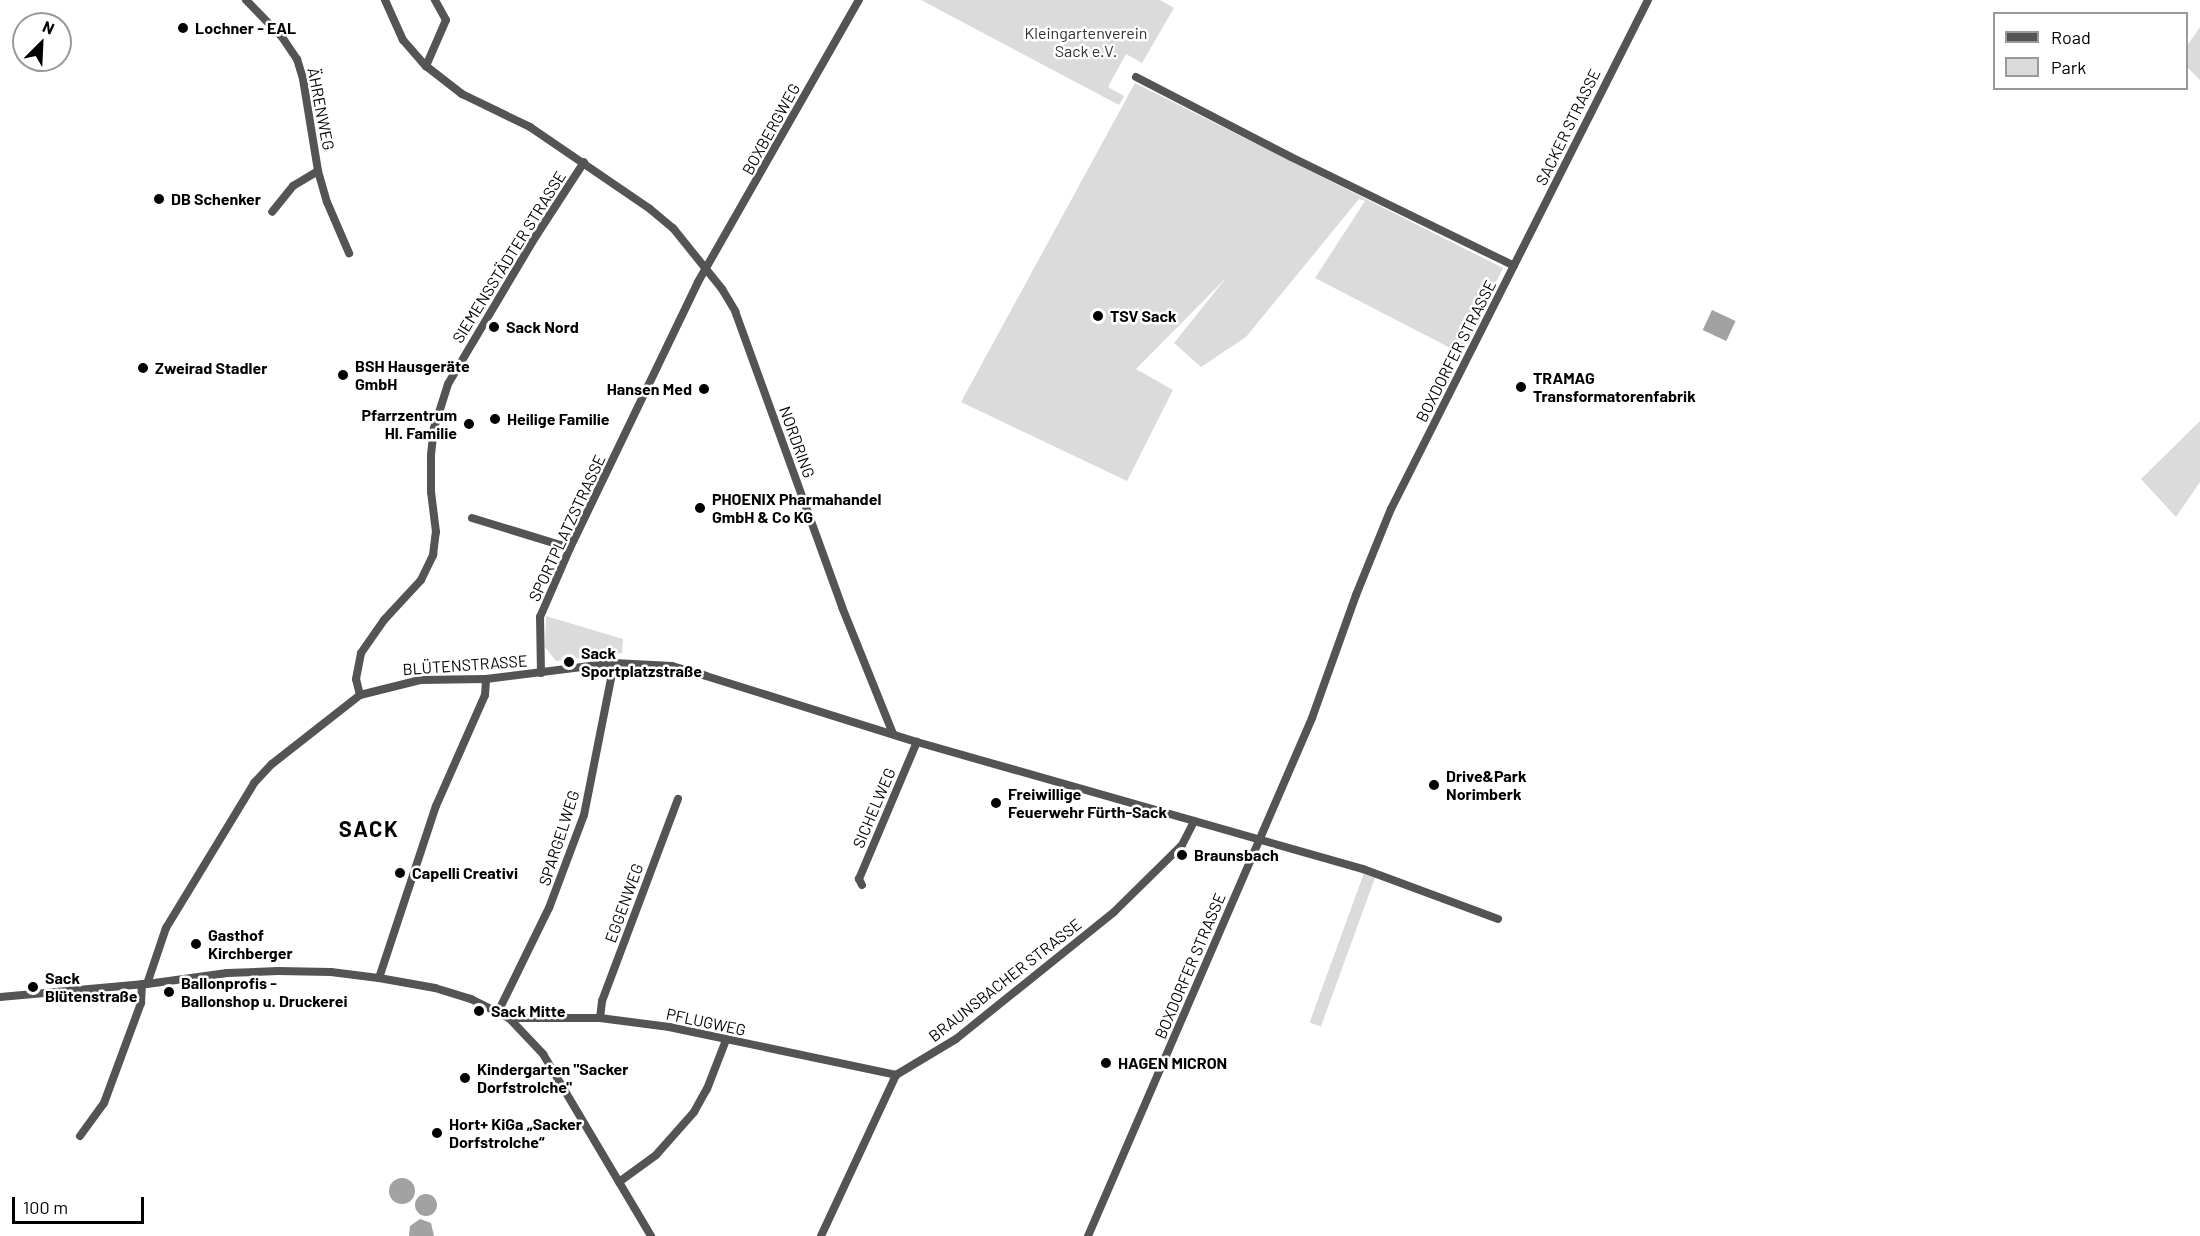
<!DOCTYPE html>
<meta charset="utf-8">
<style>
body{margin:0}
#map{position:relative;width:2200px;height:1236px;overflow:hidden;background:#fff;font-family:Barlow,sans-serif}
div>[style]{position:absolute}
.green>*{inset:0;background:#dbdbdb;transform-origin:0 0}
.water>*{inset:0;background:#a2a2a2;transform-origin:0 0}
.round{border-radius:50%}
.minor>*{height:8px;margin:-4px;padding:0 4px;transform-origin:4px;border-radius:4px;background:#545454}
.dots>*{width:16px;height:16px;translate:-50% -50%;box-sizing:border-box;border:3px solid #fff;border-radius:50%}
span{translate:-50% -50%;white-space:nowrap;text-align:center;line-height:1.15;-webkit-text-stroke:5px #fff;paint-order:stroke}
.poi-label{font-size:16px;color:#000;font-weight:700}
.left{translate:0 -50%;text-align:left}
.right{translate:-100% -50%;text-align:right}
.park-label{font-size:16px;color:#323232}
.street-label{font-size:16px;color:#000}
.district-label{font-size:22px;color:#000;font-weight:700;letter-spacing:1.5px}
.legend{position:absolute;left:1993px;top:12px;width:195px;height:78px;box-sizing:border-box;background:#fff;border:2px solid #999;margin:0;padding:8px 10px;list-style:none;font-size:18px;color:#000}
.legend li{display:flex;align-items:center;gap:12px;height:30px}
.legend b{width:30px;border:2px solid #999}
.north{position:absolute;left:12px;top:12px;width:60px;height:60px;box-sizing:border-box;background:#fff;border:2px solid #999;border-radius:50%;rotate:24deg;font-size:16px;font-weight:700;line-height:24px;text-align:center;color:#000}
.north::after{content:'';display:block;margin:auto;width:21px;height:27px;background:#000;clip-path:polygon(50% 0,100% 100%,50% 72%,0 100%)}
.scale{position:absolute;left:12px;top:1197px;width:132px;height:27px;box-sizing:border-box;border:3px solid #000;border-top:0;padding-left:8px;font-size:18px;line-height:21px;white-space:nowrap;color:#000;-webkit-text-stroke:4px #fff;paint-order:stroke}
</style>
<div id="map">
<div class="green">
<i style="clip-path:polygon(921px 0,1160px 0,1174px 8px,1142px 63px,1126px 54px,1108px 87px,1124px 96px,1119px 105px)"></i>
<i style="clip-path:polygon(2200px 27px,2200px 80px,2187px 67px,2186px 47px)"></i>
<i style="clip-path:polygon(1135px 83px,1503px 268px,1460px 353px,1315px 278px,1365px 201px,1359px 199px,1246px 337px,1201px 367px,1174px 343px,1226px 278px,1136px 369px,1173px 390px,1127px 481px,961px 402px)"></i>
<i style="clip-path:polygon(2200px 421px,2200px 482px,2176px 517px,2141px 479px)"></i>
<i style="clip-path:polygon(546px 616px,623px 639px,622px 653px,556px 661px,545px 647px)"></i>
<i style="left:1364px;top:873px;width:12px;height:159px;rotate:20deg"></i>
</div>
<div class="water">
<i style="left:1712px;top:310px;width:26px;height:22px;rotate:25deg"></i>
<i class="round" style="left:389px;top:1178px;width:26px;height:26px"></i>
<i class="round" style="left:415px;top:1194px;width:22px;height:22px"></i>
<i style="clip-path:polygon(420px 1219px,431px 1223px,434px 1236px,409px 1236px,410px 1226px)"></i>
</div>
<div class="minor">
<i style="left:246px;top:0;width:52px;rotate:45.8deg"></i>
<i style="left:282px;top:37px;width:27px;rotate:56deg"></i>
<i style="left:297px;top:59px;width:21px;rotate:73deg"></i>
<i style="left:303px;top:79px;width:93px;rotate:80.7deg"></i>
<i style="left:318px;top:171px;width:29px;rotate:149deg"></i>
<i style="left:293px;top:186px;width:33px;rotate:129deg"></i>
<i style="left:385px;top:0;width:44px;rotate:65.8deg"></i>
<i style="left:403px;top:40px;width:35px;rotate:49deg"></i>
<i style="left:426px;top:66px;width:46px;rotate:37.9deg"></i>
<i style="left:462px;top:94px;width:76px;rotate:25.9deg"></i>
<i style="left:530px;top:127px;width:145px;rotate:34.3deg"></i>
<i style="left:650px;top:209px;width:30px;rotate:40deg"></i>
<i style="left:673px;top:228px;width:78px;rotate:51.2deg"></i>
<i style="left:722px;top:289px;width:26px;rotate:59deg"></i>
<i style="left:735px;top:311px;width:315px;rotate:70.1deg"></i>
<i style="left:842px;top:607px;width:137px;rotate:68.1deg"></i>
<i style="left:426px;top:66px;width:50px;rotate:-66.5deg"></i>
<i style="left:446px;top:20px;width:23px;rotate:-119deg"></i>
<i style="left:1136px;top:77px;width:174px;rotate:27.3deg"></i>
<i style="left:1291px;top:157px;width:248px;rotate:26deg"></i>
<i style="left:318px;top:171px;width:32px;rotate:74deg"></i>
<i style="left:327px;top:202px;width:56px;rotate:66.7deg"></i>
<i style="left:472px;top:518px;width:102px;rotate:17deg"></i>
<i style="left:541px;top:673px;width:56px;rotate:-91deg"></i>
<i style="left:540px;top:617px;width:75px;rotate:-66.5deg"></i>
<i style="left:570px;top:548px;width:295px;rotate:-64.3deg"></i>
<i style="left:698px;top:282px;width:325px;rotate:-60.3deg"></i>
<i style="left:360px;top:695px;width:16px;rotate:-104deg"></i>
<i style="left:356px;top:679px;width:26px;rotate:-79deg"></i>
<i style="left:361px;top:653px;width:40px;rotate:-55.1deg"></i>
<i style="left:384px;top:620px;width:54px;rotate:-47.2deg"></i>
<i style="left:421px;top:580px;width:28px;rotate:-64deg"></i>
<i style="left:433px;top:555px;width:23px;rotate:-83deg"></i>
<i style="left:436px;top:532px;width:40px;rotate:-97.1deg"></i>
<i style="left:431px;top:492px;width:37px;rotate:-90deg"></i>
<i style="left:431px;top:455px;width:27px;rotate:-84deg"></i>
<i style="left:434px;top:428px;width:46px;rotate:-72.3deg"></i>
<i style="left:448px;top:384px;width:172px;rotate:-59.3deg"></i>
<i style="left:536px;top:236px;width:88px;rotate:-57deg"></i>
<i style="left:862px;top:885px;width:7px;rotate:-117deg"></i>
<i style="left:859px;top:879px;width:149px;rotate:-67.1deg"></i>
<i style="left:379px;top:978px;width:181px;rotate:-71.7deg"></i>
<i style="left:436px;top:806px;width:121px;rotate:-66.2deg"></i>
<i style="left:485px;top:695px;width:16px;rotate:-86deg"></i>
<i style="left:147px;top:984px;width:59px;rotate:-71.3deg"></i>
<i style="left:166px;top:928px;width:170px;rotate:-58.7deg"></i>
<i style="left:254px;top:783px;width:26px;rotate:-47deg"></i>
<i style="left:272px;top:764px;width:112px;rotate:-38.1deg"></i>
<i style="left:360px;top:695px;width:62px;rotate:-14deg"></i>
<i style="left:420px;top:680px;width:66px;rotate:-0.9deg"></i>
<i style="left:486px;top:679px;width:129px;rotate:-7.1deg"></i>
<i style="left:614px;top:663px;width:58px;rotate:3deg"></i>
<i style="left:672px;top:666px;width:35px;rotate:16deg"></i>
<i style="left:706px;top:676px;width:221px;rotate:17.4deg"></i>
<i style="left:917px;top:742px;width:464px;rotate:15.9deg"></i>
<i style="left:1363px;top:869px;width:144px;rotate:20.3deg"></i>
<i style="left:0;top:997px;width:148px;rotate:-5.1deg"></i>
<i style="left:147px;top:984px;width:81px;rotate:-7.8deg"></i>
<i style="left:227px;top:973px;width:51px;rotate:-2.2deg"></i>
<i style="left:278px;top:971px;width:53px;rotate:1.1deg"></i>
<i style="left:331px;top:972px;width:48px;rotate:7.1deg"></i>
<i style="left:379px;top:978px;width:57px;rotate:10.1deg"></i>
<i style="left:435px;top:988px;width:38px;rotate:17deg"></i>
<i style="left:471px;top:999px;width:42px;rotate:26.6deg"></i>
<i style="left:509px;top:1018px;width:50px;rotate:46.6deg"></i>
<i style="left:543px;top:1054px;width:212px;rotate:59.3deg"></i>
<i style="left:498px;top:1012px;width:116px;rotate:-63.9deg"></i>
<i style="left:549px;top:908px;width:99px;rotate:-69.4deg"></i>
<i style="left:584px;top:815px;width:155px;rotate:-78.8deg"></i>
<i style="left:509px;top:1018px;width:91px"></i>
<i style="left:600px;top:1018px;width:70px;rotate:7.4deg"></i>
<i style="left:669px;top:1027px;width:232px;rotate:11.9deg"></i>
<i style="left:600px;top:1018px;width:17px;rotate:-83deg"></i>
<i style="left:602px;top:1001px;width:216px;rotate:-69.4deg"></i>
<i style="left:80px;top:1136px;width:41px;rotate:-54deg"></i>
<i style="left:104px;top:1103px;width:107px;rotate:-69.7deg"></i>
<i style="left:141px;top:1003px;width:19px;rotate:-87deg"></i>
<i style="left:619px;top:1182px;width:46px;rotate:-36.1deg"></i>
<i style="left:656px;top:1155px;width:57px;rotate:-48.5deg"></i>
<i style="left:694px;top:1112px;width:26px;rotate:-61deg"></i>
<i style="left:707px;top:1089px;width:53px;rotate:-68.8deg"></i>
<i style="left:821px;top:1236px;width:178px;rotate:-65deg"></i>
<i style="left:896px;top:1075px;width:70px;rotate:-31deg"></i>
<i style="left:956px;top:1039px;width:203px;rotate:-38.8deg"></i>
<i style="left:1114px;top:912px;width:95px;rotate:-44.6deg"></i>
<i style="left:1182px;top:845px;width:27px;rotate:-63deg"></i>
<i style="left:1088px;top:1236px;width:564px;rotate:-66.61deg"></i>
<i style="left:1312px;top:718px;width:131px;rotate:-70.3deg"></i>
<i style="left:1356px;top:595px;width:93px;rotate:-67.9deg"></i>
<i style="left:1391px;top:509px;width:570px;rotate:-63.21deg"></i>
</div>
<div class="dots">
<i style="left:183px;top:28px;background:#000"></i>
<i style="left:159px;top:199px;background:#000"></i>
<i style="left:1098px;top:316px;background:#000"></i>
<i style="left:494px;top:327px;background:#000"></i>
<i style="left:143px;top:368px;background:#000"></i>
<i style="left:343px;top:375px;background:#000"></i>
<i style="left:1521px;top:387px;background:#000"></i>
<i style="left:704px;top:389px;background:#000"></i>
<i style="left:495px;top:419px;background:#000"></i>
<i style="left:469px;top:424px;background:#000"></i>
<i style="left:700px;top:508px;background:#000"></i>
<i style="left:569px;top:662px;background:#000"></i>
<i style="left:1434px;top:785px;background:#000"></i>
<i style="left:996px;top:803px;background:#000"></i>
<i style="left:1182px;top:855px;background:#000"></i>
<i style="left:400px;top:873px;background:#000"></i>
<i style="left:196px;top:944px;background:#000"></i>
<i style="left:33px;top:987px;background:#000"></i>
<i style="left:169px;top:992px;background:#000"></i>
<i style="left:479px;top:1011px;background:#000"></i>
<i style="left:1106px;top:1063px;background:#000"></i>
<i style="left:465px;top:1078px;background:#000"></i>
<i style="left:437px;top:1133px;background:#000"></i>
</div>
<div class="poi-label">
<span class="left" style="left:195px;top:28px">Lochner - EAL</span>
<span class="left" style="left:171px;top:199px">DB Schenker</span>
<span class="left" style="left:1110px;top:316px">TSV Sack</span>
<span class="left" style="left:506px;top:327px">Sack Nord</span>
<span class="left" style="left:355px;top:375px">BSH Hausgeräte<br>GmbH</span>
<span class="left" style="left:155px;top:368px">Zweirad Stadler</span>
<span class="left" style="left:1533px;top:387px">TRAMAG<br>Transformatorenfabrik</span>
<span class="right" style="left:692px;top:389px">Hansen Med</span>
<span class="right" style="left:457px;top:424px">Pfarrzentrum<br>Hl. Familie</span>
<span class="left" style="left:507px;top:419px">Heilige Familie</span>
<span class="left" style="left:712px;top:508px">PHOENIX Pharmahandel<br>GmbH &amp; Co KG</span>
<span class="left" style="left:581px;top:662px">Sack<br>Sportplatzstraße</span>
<span class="left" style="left:1446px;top:785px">Drive&amp;Park<br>Norimberk</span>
<span class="left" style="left:1008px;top:803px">Freiwillige<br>Feuerwehr Fürth-Sack</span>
<span class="left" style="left:1194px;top:855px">Braunsbach</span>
<span class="left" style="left:412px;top:873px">Capelli Creativi</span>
<span class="left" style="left:208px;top:944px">Gasthof<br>Kirchberger</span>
<span class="left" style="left:45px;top:987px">Sack<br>Blütenstraße</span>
<span class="left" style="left:181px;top:992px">Ballonprofis -<br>Ballonshop u. Druckerei</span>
<span class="left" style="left:491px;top:1011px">Sack Mitte</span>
<span class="left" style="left:1118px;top:1063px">HAGEN MICRON</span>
<span class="left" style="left:477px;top:1078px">Kindergarten "Sacker<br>Dorfstrolche"</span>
<span class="left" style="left:449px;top:1133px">Hort+ KiGa „Sacker<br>Dorfstrolche“</span>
</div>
<div class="park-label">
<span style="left:1086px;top:42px">Kleingartenverein<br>Sack e.V.</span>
</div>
<div class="street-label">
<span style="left:321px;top:109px;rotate:79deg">ÄHRENWEG</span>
<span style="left:1568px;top:127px;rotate:-64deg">SACKER STRASSE</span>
<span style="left:771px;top:129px;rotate:-61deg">BOXBERGWEG</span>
<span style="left:509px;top:257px;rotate:-58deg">SIEMENSSTÄDTER STRASSE</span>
<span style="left:1456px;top:351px;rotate:-63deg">BOXDORFER STRASSE</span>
<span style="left:797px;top:442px;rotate:70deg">NORDRING</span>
<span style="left:567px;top:528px;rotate:-65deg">SPORTPLATZSTRASSE</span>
<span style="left:465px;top:665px;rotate:-4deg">BLÜTENSTRASSE</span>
<span style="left:874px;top:808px;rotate:-67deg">SICHELWEG</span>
<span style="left:559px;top:838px;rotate:-72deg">SPARGELWEG</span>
<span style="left:624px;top:903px;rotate:-70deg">EGGENWEG</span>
<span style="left:1190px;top:966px;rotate:-67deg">BOXDORFER STRASSE</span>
<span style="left:1005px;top:980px;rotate:-38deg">BRAUNSBACHER STRASSE</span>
<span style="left:706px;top:1022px;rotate:12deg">PFLUGWEG</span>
</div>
<div class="district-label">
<span style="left:369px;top:829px">SACK</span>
</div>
<ul class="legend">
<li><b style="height:8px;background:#545454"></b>Road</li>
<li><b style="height:16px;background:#dbdbdb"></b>Park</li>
</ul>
<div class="north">N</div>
<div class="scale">100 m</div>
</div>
